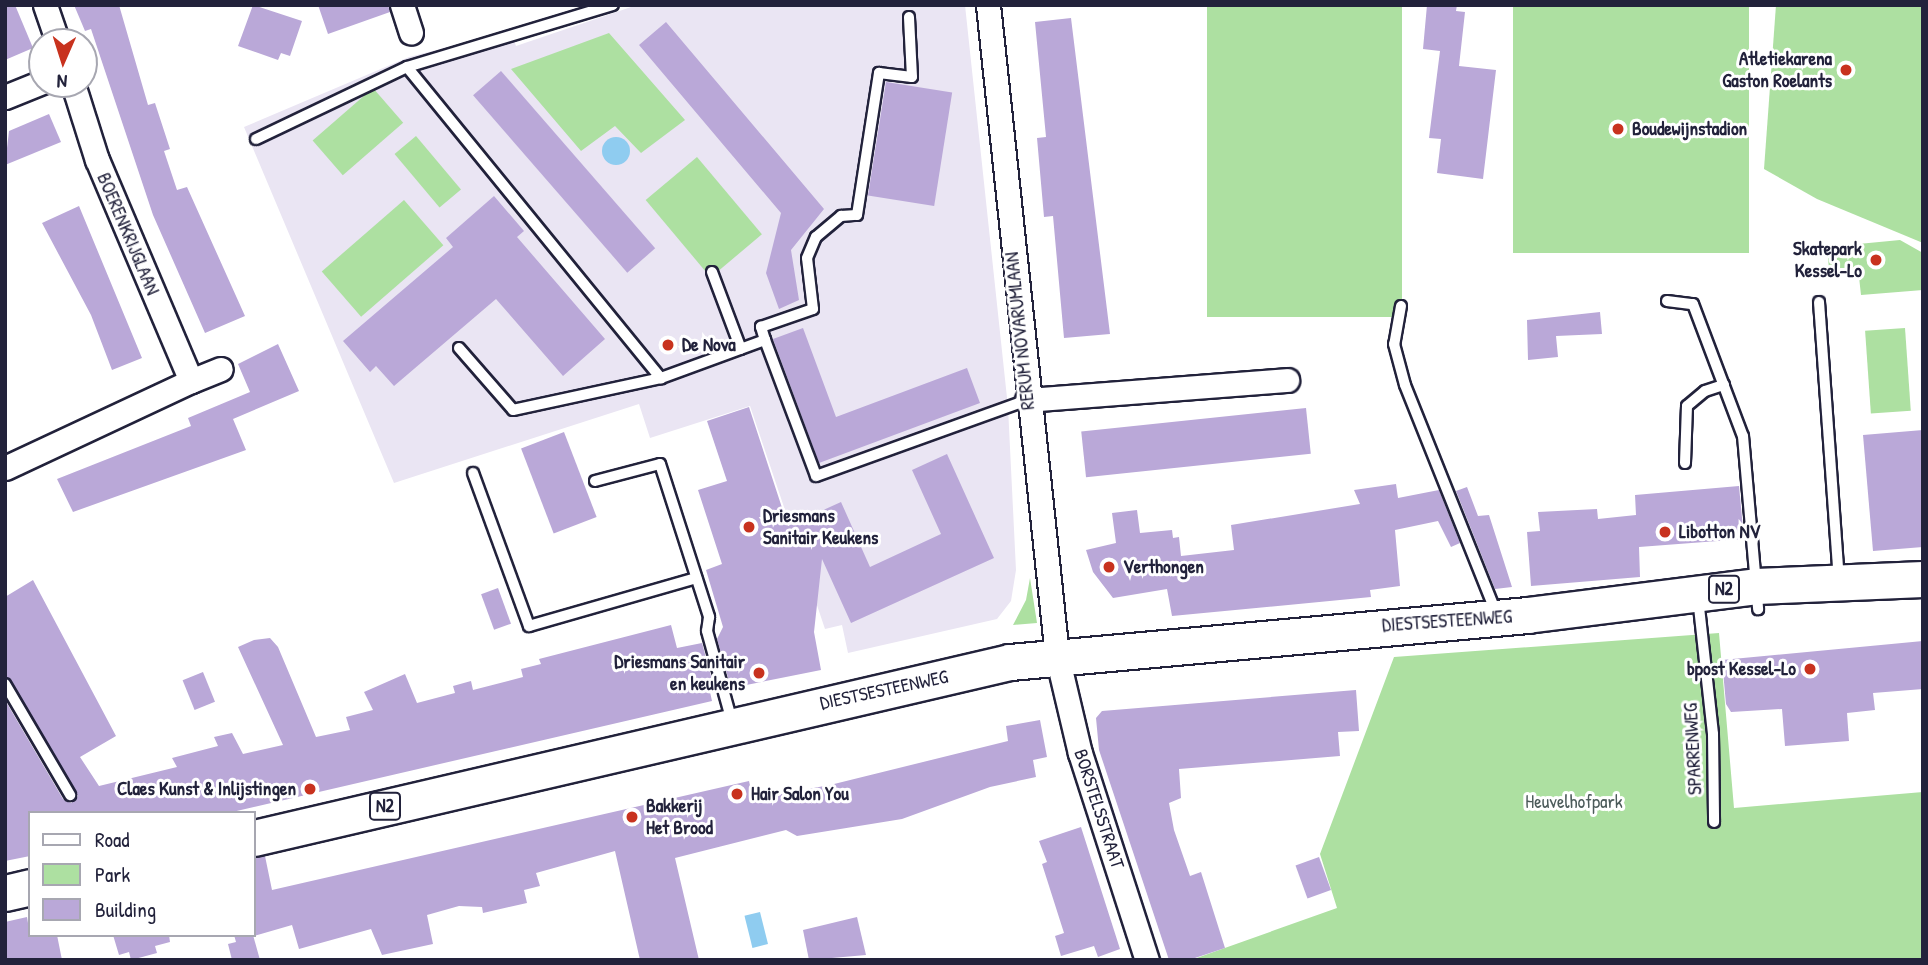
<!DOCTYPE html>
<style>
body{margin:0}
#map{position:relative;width:1928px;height:965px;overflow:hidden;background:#fff;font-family:"Patrick Hand",sans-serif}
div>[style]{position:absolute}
.built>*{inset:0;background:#eae5f3}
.green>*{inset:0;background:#ade0a1;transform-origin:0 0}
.water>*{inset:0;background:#8fccf0;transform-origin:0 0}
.round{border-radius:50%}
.building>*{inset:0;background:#baa8d8;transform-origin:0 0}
.roads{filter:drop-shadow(2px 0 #22223b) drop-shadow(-2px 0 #22223b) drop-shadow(0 2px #22223b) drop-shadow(0 -2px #22223b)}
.service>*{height:10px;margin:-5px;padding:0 5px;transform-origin:5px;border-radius:5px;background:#fff}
.minor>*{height:23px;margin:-11.5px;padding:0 11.5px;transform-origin:11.5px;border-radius:11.5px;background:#fff}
.primary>*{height:35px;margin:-17.5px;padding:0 17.5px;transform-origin:17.5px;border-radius:17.5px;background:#fff}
.dots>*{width:19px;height:19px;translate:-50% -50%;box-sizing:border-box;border:4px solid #fff;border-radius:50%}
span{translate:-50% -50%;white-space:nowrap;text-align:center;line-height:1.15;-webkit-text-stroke:6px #fff;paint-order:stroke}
.shield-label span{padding:2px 5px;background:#fff;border:2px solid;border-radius:5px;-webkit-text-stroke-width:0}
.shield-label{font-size:18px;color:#22223b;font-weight:700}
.poi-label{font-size:19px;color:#22223b;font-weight:700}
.right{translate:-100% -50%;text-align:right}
.left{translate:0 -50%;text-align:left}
.street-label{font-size:19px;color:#22223b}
.park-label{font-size:19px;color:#4c5b5a}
.frame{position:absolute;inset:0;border:7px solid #22223b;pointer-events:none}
.legend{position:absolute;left:28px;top:811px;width:228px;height:126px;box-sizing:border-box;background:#fff;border:2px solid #a7a7b1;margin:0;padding:9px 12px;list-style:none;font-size:21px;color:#22223b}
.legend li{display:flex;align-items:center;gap:14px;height:35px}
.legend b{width:35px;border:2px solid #a7a7b1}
.north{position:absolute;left:28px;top:28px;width:70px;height:70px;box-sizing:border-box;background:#fff;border:2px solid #a7a7b1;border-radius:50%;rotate:183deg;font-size:19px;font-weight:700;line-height:28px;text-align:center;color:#22223b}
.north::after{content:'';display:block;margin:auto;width:24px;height:32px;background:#c8321e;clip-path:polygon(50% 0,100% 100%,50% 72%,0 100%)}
</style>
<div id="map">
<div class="built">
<i style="clip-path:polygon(637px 5px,965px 5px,1008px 407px,1016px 570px,1011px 601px,997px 619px,848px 653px,842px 625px,825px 629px,750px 406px,650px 438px,639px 404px,394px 483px,244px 127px,409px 57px,511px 31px,516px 46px)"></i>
</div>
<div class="green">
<i style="left:1207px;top:5px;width:195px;height:312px"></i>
<i style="left:1513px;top:5px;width:236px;height:248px"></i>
<i style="clip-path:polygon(1776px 5px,1923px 5px,1923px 243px,1817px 199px,1764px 169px)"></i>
<i style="clip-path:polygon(609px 33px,685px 120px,641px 153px,615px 126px,581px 151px,511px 69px)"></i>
<i style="left:373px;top:88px;width:46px;height:80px;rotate:49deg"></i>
<i style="left:416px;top:136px;width:70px;height:28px;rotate:50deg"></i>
<i style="left:697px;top:157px;width:101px;height:67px;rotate:50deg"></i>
<i style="left:404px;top:200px;width:60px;height:109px;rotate:49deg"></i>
<i style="clip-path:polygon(1900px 240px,1923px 253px,1923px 290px,1861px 295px,1858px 268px,1829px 269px,1827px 247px)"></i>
<i style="left:1905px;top:328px;width:83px;height:40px;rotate:86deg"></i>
<i style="clip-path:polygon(1030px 578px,1037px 623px,1013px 625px,1026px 600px)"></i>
<i style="clip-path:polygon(1719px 633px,1734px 808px,1923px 792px,1923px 960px,1191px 960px,1337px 908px,1320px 854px,1394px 657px)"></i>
</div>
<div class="water">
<i class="round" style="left:602px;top:137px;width:28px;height:28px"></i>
<i style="left:760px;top:912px;width:33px;height:16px;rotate:76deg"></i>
</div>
<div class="building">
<i style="clip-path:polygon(5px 5px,15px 5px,33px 48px,5px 60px)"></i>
<i style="clip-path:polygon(74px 5px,119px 5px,148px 105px,155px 103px,170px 149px,164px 151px,177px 190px,187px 187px,245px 316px,205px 333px,153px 215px,91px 29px,85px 31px)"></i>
<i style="clip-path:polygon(253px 5px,302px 21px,290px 56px,281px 53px,278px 60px,238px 46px)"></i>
<i style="clip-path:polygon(318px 5px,388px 5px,390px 12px,328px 34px)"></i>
<i style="clip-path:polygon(1427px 5px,1457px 5px,1456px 11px,1465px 12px,1459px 66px,1496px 70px,1483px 179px,1437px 173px,1441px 139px,1429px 138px,1440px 51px,1423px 49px)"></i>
<i style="clip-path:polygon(1071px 18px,1110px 334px,1064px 338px,1053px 216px,1044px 217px,1037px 138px,1046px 137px,1035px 22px)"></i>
<i style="clip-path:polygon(666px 22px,824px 209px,791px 250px,799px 300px,779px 309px,766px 273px,781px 213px,639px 45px)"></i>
<i style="left:501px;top:71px;width:235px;height:37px;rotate:49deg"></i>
<i style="left:886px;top:82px;width:67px;height:115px;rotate:9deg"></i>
<i style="clip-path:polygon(49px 114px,61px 142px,5px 165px,9px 131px)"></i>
<i style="clip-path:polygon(494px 196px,524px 231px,517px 237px,605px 339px,563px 376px,496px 299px,394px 386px,376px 366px,370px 372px,343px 341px,453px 247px,446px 238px)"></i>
<i style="clip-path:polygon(79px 206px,142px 358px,112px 370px,91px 315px,42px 223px)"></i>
<i style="clip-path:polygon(1600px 312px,1602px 334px,1556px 336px,1558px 357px,1528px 360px,1527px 320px)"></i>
<i style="clip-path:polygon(803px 328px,836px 417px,967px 368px,980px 403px,819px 463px,773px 339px)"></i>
<i style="clip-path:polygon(278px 344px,299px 391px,233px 419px,246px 450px,73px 512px,57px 479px,191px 426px,188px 418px,250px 392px,238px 364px)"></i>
<i style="clip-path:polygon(749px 407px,788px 526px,841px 502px,870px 567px,941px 534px,912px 470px,947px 454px,994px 558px,851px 623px,822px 559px,814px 632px,821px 670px,731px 688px,717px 639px,723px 627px,706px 570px,722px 564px,698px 490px,727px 481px,707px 421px)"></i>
<i style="left:1306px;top:408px;width:46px;height:226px;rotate:84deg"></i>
<i style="clip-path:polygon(1923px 430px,1923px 547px,1873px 551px,1863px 435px)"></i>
<i style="left:564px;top:432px;width:91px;height:46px;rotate:69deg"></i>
<i style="clip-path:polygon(1396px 484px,1398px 498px,1439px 490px,1460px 543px,1451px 547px,1438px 521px,1395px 530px,1400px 586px,1370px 590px,1371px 597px,1172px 616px,1167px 589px,1113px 598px,1093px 572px,1086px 550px,1116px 543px,1112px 513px,1137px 510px,1140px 533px,1172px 530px,1173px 538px,1179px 537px,1181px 556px,1234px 550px,1231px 525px,1360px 504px,1354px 490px)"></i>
<i style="clip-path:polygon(1739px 486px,1744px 539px,1639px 547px,1640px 577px,1531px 586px,1527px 532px,1540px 531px,1538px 512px,1597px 509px,1598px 519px,1636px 515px,1635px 495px)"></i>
<i style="clip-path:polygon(1467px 487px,1478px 516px,1489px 515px,1512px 587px,1495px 589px,1456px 491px)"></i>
<i style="clip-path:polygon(33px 580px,116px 736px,80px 757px,99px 786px,177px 767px,172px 758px,218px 746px,214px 737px,232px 733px,243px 754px,283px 745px,238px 647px,254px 640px,270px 638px,278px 647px,316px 737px,350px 730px,346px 717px,373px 710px,364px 692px,405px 674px,417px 703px,455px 693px,453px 686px,471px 681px,473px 690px,523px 677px,521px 669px,541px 664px,539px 659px,671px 625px,677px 648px,702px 643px,715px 691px,710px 692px,712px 701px,228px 813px,30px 813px,30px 856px,5px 861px,5px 700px,63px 799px,71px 803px,78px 796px,5px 676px,5px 597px)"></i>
<i style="left:498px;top:588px;width:38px;height:18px;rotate:70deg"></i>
<i style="clip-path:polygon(1923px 641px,1923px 689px,1873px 693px,1875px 710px,1847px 713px,1849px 741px,1785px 746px,1782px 709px,1731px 712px,1726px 704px,1722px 660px)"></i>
<i style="left:203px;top:672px;width:32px;height:22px;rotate:68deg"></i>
<i style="clip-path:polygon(1356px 690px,1359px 731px,1338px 732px,1340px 756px,1179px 769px,1181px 798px,1169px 803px,1174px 830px,1190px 876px,1201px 872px,1225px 948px,1189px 960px,1169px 960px,1099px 750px,1096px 718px,1102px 711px)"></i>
<i style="clip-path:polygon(1040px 720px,1047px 757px,1033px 760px,1036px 777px,990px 787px,902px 819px,797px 836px,786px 830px,675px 858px,699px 960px,640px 960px,615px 851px,536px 873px,540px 886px,524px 890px,527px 903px,483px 913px,482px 907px,459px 906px,427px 915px,433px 944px,382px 955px,371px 929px,299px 949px,292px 925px,254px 936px,254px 858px,265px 856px,272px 890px,749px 781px,753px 799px,830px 785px,1008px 741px,1006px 726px)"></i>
<i style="clip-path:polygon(1081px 827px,1120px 949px,1098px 957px,1094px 946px,1061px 956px,1055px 936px,1064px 933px,1042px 864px,1047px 862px,1039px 841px)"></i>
<i style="left:1319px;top:857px;width:35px;height:25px;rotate:70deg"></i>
<i style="clip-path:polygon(27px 917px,30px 935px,57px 935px,62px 960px,5px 960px,5px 922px)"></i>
<i style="clip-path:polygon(857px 917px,866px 955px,809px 960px,803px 930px)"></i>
<i style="clip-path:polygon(113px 935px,169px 935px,170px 942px,155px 946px,157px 953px,131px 960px,129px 952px,119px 955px)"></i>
<i style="clip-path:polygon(234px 935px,253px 935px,260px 960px,232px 960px,228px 944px,236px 942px)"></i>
</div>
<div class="roads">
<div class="service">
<i style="left:407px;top:67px;width:402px;rotate:50.8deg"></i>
<i style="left:256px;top:139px;width:167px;rotate:-25.5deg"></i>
<i style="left:407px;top:67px;width:215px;rotate:-16.8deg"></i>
<i style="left:712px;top:272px;width:82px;rotate:69.4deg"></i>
<i style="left:1667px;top:301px;width:26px;rotate:7deg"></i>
<i style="left:1693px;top:304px;width:141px;rotate:69.3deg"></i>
<i style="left:1743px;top:436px;width:174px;rotate:85deg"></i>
<i style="left:1819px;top:302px;width:278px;rotate:85.9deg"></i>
<i style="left:1401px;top:306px;width:39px;rotate:100deg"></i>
<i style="left:1394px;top:344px;width:42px;rotate:75deg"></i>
<i style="left:1405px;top:385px;width:245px;rotate:68.2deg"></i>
<i style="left:765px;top:340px;width:14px;rotate:-107deg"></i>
<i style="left:761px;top:327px;width:55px;rotate:-19.1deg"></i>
<i style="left:813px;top:309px;width:51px;rotate:-96.7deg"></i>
<i style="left:807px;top:258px;width:23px;rotate:-67deg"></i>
<i style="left:816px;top:237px;width:33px;rotate:-40deg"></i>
<i style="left:841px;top:216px;width:16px;rotate:-4deg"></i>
<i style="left:857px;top:215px;width:144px;rotate:-81.2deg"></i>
<i style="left:879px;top:73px;width:33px;rotate:7deg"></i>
<i style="left:912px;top:77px;width:60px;rotate:-92.9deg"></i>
<i style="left:459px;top:348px;width:82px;rotate:48.9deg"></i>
<i style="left:513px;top:410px;width:151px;rotate:-12.2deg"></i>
<i style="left:661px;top:378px;width:111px;rotate:-20.1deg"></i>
<i style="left:765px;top:340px;width:145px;rotate:69.4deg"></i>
<i style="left:816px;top:476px;width:224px;rotate:-19.8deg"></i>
<i style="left:1685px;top:463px;width:57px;rotate:-88deg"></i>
<i style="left:1687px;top:406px;width:23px;rotate:-40deg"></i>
<i style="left:1705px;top:391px;width:20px;rotate:-18deg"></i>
<i style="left:473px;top:473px;width:163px;rotate:69.9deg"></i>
<i style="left:529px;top:626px;width:174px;rotate:-16deg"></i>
<i style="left:595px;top:481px;width:67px;rotate:-14.7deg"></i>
<i style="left:660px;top:464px;width:161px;rotate:72.2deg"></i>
<i style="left:709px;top:617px;width:14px;rotate:98deg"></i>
<i style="left:707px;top:631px;width:94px;rotate:74.6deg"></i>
<i style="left:1698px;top:598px;width:137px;rotate:83.7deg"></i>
<i style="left:1713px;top:734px;width:88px;rotate:89.3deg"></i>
<i style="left:5px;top:684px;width:129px;rotate:59.6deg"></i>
</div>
<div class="minor">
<i style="left:45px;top:5px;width:39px;rotate:71deg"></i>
<i style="left:402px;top:5px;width:29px;rotate:72deg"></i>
<i style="left:988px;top:5px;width:655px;rotate:83.95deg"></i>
<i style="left:1057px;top:656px;width:100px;rotate:76.7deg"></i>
<i style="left:1080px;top:753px;width:218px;rotate:72.1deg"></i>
<i style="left:5px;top:97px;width:40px;rotate:-22deg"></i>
<i style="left:191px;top:381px;width:32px;rotate:-22deg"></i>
<i style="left:1027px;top:400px;width:261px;rotate:-4.4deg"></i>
<i style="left:5px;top:468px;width:205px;rotate:-25.1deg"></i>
<i style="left:191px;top:381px;width:240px;rotate:-113deg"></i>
<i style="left:97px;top:160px;width:80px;rotate:-107.5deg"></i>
</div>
<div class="primary">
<i style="left:254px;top:838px;width:776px;rotate:-13.11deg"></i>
<i style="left:1010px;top:662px;width:519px;rotate:-5.19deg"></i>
<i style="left:1527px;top:615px;width:231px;rotate:-7.2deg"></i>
<i style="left:1756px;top:586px;width:167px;rotate:-2.4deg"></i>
<i style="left:5px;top:893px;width:26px;rotate:-13deg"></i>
</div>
</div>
<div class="dots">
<i style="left:1846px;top:70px;background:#c8321e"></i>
<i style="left:1618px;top:129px;background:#c8321e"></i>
<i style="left:1876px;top:260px;background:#c8321e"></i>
<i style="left:668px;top:345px;background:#c8321e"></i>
<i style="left:749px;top:527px;background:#c8321e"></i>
<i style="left:1665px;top:532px;background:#c8321e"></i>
<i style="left:1109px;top:567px;background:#c8321e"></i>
<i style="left:1810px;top:669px;background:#c8321e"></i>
<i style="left:759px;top:673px;background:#c8321e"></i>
<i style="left:310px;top:789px;background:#c8321e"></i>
<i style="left:737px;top:794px;background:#c8321e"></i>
<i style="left:632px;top:817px;background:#c8321e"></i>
</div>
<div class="shield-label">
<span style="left:1724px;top:589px">N2</span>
<span style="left:385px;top:806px">N2</span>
</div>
<div class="poi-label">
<span class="right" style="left:1832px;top:70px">Atletiekarena<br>Gaston Roelants</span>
<span class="left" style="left:1632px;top:129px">Boudewijnstadion</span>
<span class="right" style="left:1862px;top:260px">Skatepark<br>Kessel-Lo</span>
<span class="left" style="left:682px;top:345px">De Nova</span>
<span class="left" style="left:763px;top:527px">Driesmans<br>Sanitair Keukens</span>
<span class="left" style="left:1679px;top:532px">Libotton NV</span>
<span class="left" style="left:1123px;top:567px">Verthongen</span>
<span class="right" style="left:745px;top:673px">Driesmans Sanitair<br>en keukens</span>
<span class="right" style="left:1796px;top:669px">bpost Kessel-Lo</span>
<span class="right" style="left:296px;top:789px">Claes Kunst &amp; Inlijstingen</span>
<span class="left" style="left:751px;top:794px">Hair Salon You</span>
<span class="left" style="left:646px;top:817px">Bakkerij<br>Het Brood</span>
</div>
<div class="street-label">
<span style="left:128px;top:234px;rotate:67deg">BOERENKRIJGLAAN</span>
<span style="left:1020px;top:331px;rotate:-96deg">RERUM NOVARUMLAAN</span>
<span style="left:1447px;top:621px;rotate:-4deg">DIESTSESTEENWEG</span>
<span style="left:884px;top:690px;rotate:-12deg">DIESTSESTEENWEG</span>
<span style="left:1693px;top:749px;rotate:-93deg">SPARRENWEG</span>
<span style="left:1099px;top:809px;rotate:72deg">BORSTELSSTRAAT</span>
</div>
<div class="park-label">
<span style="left:1574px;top:802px">Heuvelhofpark</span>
</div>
<div class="frame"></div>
<ul class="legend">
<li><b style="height:9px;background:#fff"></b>Road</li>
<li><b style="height:19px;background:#ade0a1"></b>Park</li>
<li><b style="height:19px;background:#baa8d8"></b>Building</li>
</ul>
<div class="north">N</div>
</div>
